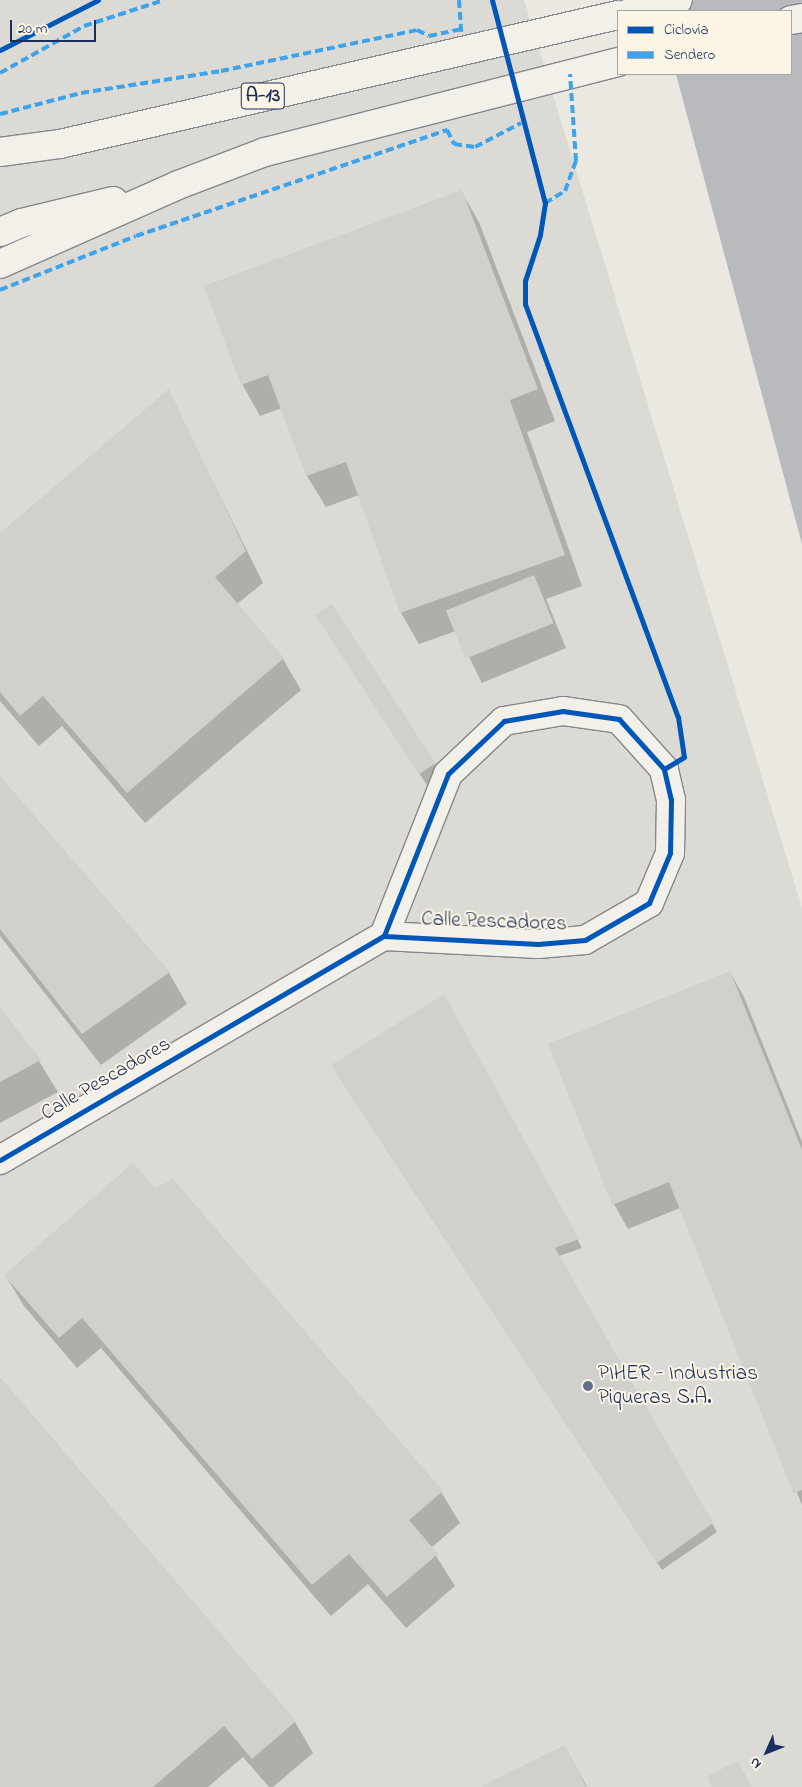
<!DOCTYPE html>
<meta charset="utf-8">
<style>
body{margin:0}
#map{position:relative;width:802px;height:1787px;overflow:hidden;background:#eae8e1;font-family:"Indie Flower",sans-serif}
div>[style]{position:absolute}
.built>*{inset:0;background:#dbdad5}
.water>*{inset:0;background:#b8babe}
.shadow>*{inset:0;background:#0003;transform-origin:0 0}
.building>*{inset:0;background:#d0d0cd;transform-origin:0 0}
.roads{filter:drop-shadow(1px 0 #84878d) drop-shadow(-1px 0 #84878d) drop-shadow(0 1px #84878d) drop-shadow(0 -1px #84878d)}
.minor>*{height:28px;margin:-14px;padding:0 14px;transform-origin:14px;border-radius:14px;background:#f3f0ea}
.highway>*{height:28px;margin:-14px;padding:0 14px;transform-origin:14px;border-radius:14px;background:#f3f0ea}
.quiet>*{height:4px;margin-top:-2px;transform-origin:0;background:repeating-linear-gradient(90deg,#3da3ed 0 8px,transparent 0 12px)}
.cycleway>*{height:5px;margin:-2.5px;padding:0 2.5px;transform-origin:2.5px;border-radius:2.5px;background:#0057b8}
.dots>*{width:14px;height:14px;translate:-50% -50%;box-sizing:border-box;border:2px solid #fcf5e5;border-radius:50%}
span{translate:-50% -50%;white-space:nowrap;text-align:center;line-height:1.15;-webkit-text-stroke:4px #fcf5e5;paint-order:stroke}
.shield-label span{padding:1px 4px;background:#fcf5e5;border:1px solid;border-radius:4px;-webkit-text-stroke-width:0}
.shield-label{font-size:20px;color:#1b2f5e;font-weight:700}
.street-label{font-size:21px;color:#1b2f5e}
.poi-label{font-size:21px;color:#1b2f5e}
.left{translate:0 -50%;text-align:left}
.legend{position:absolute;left:617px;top:10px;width:175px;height:65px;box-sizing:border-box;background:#fcf5e5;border:1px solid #a2a6af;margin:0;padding:6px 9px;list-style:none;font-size:15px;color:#1b2f5e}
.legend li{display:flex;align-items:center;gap:10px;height:25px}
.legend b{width:25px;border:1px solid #a2a6af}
.north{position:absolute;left:742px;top:1727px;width:50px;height:50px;-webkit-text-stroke:4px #fcf5e5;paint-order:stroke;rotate:226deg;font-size:14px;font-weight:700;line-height:20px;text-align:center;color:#1b2f5e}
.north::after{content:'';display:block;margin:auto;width:18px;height:22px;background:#1b2f5e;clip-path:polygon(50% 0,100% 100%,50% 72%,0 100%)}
.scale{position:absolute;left:10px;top:20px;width:86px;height:22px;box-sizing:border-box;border:2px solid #1b2f5e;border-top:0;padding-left:6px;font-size:15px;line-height:18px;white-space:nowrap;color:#1b2f5e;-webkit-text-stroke:4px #fcf5e5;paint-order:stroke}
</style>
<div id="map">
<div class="built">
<i style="clip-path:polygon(0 0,524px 0,802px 908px,802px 1787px,0 1787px)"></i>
</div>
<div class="water">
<i style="clip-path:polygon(656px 0,802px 0,802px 544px,676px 74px,791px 74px,791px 11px,659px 11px)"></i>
</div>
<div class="shadow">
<i style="clip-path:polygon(461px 191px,479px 222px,555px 421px,527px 432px,582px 586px,546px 599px,566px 648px,482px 683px,456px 631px,419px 644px,401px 613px,359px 495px,326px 507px,307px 476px,282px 408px,260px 416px,242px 384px)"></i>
<i style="clip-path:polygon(168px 391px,263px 583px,237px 604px,283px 659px,301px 690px,145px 823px,62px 726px,39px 746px,0 701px,0 535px)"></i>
<i style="left:332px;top:606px;width:217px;height:18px;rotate:57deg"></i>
<i style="clip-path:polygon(0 778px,169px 973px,187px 1004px,101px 1065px,0 936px)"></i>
<i style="clip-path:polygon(730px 972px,744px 997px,802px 1142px,802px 1505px,680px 1208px,628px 1229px,614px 1204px)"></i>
<i style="clip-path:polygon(444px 996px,582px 1248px,559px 1256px,717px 1532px,662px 1570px,337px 1074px)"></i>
<i style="clip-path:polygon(0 1010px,39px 1061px,58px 1092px,0 1123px)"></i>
<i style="clip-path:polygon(5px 1275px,441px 1492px,460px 1523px,431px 1548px,455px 1586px,406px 1628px,368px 1584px,331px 1616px,101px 1348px,77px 1368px,24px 1306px)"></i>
<i style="clip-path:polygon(0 1379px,295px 1722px,313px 1753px,273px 1787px,269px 1787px,243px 1757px,208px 1787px,0 1787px)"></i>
<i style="clip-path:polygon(565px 1747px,587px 1787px,483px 1787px)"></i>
</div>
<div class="building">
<i style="clip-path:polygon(462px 190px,538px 389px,510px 400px,565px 555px,400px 613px,346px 462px,306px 476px,268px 375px,241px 385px,204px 286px)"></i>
<i style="clip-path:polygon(169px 389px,246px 551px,215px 577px,284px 658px,127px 793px,43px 696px,20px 716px,0 692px,0 533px)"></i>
<i style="left:534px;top:575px;width:52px;height:95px;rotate:68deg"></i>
<i style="left:332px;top:604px;width:190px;height:20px;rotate:57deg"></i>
<i style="clip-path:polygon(0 776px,170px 972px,82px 1034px,0 929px)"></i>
<i style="clip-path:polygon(730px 971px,802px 1150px,802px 1490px,793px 1493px,669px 1182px,612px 1205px,548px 1044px)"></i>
<i style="clip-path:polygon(444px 994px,579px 1239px,555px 1248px,713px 1523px,657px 1563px,331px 1065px)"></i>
<i style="clip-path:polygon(0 1007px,41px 1060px,0 1082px)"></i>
<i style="clip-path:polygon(133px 1163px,155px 1188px,173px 1179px,443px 1491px,409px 1520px,438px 1554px,387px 1597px,349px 1554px,312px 1585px,82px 1318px,59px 1338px,4px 1275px)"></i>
<i style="clip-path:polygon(0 1377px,296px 1721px,252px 1759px,224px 1726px,153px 1787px,0 1787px)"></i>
<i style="clip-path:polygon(565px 1745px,586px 1787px,480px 1787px)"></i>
<i style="clip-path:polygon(738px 1761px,752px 1787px,712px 1787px,707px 1776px)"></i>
</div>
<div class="roads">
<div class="minor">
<i style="left:0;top:1160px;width:445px;rotate:-30.3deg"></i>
<i style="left:384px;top:936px;width:154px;rotate:3deg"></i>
<i style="left:538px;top:944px;width:47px;rotate:-4.9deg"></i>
<i style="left:585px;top:940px;width:74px;rotate:-30deg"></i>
<i style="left:649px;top:903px;width:54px;rotate:-67.2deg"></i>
<i style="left:670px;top:853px;width:53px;rotate:-88.9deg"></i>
<i style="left:671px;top:800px;width:32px;rotate:-103deg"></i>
<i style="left:664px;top:769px;width:67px;rotate:-132deg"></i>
<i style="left:619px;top:719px;width:57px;rotate:-171.9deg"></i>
<i style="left:563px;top:711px;width:60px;rotate:170.4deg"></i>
<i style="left:504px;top:721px;width:77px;rotate:136.6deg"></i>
<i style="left:448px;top:774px;width:174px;rotate:111.6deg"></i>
</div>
<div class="highway">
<i style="left:632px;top:11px;width:47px;rotate:-13.4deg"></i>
<i style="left:791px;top:20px;width:11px;rotate:-10deg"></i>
<i style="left:0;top:152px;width:61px;rotate:-7.6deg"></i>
<i style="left:60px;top:144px;width:573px;rotate:-13.02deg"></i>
<i style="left:0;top:232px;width:23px;rotate:-23deg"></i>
<i style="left:21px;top:223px;width:95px;rotate:-13.4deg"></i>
<i style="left:0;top:264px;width:195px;rotate:-23.9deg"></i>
<i style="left:178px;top:185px;width:93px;rotate:-20.8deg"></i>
<i style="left:265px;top:152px;width:364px;rotate:-14.3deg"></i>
</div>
</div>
<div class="quiet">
<i style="left:459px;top:0;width:32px;rotate:86deg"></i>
<i style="left:0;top:73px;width:96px;rotate:-29.2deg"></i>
<i style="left:84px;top:26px;width:84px;rotate:-18deg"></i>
<i style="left:0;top:114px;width:84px;rotate:-14.5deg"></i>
<i style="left:81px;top:93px;width:142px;rotate:-8.9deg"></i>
<i style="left:221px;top:71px;width:200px;rotate:-11.8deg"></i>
<i style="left:417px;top:30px;width:13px;rotate:27deg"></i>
<i style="left:429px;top:36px;width:33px;rotate:-12deg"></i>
<i style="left:545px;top:203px;width:23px;rotate:-31deg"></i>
<i style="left:565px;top:191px;width:32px;rotate:-70deg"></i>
<i style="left:576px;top:161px;width:87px;rotate:-93.9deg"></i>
<i style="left:0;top:290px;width:146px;rotate:-21.7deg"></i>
<i style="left:136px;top:236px;width:329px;rotate:-18.8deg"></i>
<i style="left:447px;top:130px;width:16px;rotate:63deg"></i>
<i style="left:454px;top:144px;width:21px;rotate:8deg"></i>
<i style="left:475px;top:147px;width:52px;rotate:-27.6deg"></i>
</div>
<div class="cycleway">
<i style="left:492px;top:0;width:210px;rotate:75.4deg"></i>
<i style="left:545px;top:203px;width:32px;rotate:99deg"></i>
<i style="left:540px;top:235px;width:48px;rotate:108.1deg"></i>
<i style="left:525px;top:281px;width:23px;rotate:90deg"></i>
<i style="left:525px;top:304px;width:440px;rotate:69.7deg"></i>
<i style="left:678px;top:717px;width:40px;rotate:81.5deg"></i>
<i style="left:684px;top:757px;width:23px;rotate:149deg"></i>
<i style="left:0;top:50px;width:110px;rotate:-27deg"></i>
<i style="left:0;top:1160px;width:445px;rotate:-30.3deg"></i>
<i style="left:384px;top:936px;width:154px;rotate:3deg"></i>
<i style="left:538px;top:944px;width:47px;rotate:-4.9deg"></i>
<i style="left:585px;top:940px;width:74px;rotate:-30deg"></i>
<i style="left:649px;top:903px;width:54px;rotate:-67.2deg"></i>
<i style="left:670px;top:853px;width:53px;rotate:-88.9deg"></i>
<i style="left:671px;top:800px;width:32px;rotate:-103deg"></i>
<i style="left:664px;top:769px;width:67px;rotate:-132deg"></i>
<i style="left:619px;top:719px;width:57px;rotate:-171.9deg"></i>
<i style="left:563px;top:711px;width:60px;rotate:170.4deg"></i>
<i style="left:504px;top:721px;width:77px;rotate:136.6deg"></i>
<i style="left:448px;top:774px;width:174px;rotate:111.6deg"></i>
</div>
<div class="dots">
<i style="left:588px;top:1386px;background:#63708c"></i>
</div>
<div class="shield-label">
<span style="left:263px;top:96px">A-13</span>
</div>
<div class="street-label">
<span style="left:494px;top:922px;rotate:2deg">Calle Pescadores</span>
<span style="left:106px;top:1079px;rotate:-30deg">Calle Pescadores</span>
</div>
<div class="poi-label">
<span class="left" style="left:598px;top:1386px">PIHER - Industrias<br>Piqueras S.A.</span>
</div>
<ul class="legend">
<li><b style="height:6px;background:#0057b8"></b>Ciclovía</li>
<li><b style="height:6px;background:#3da3ed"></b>Sendero</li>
</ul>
<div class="north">N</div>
<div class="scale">20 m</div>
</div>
